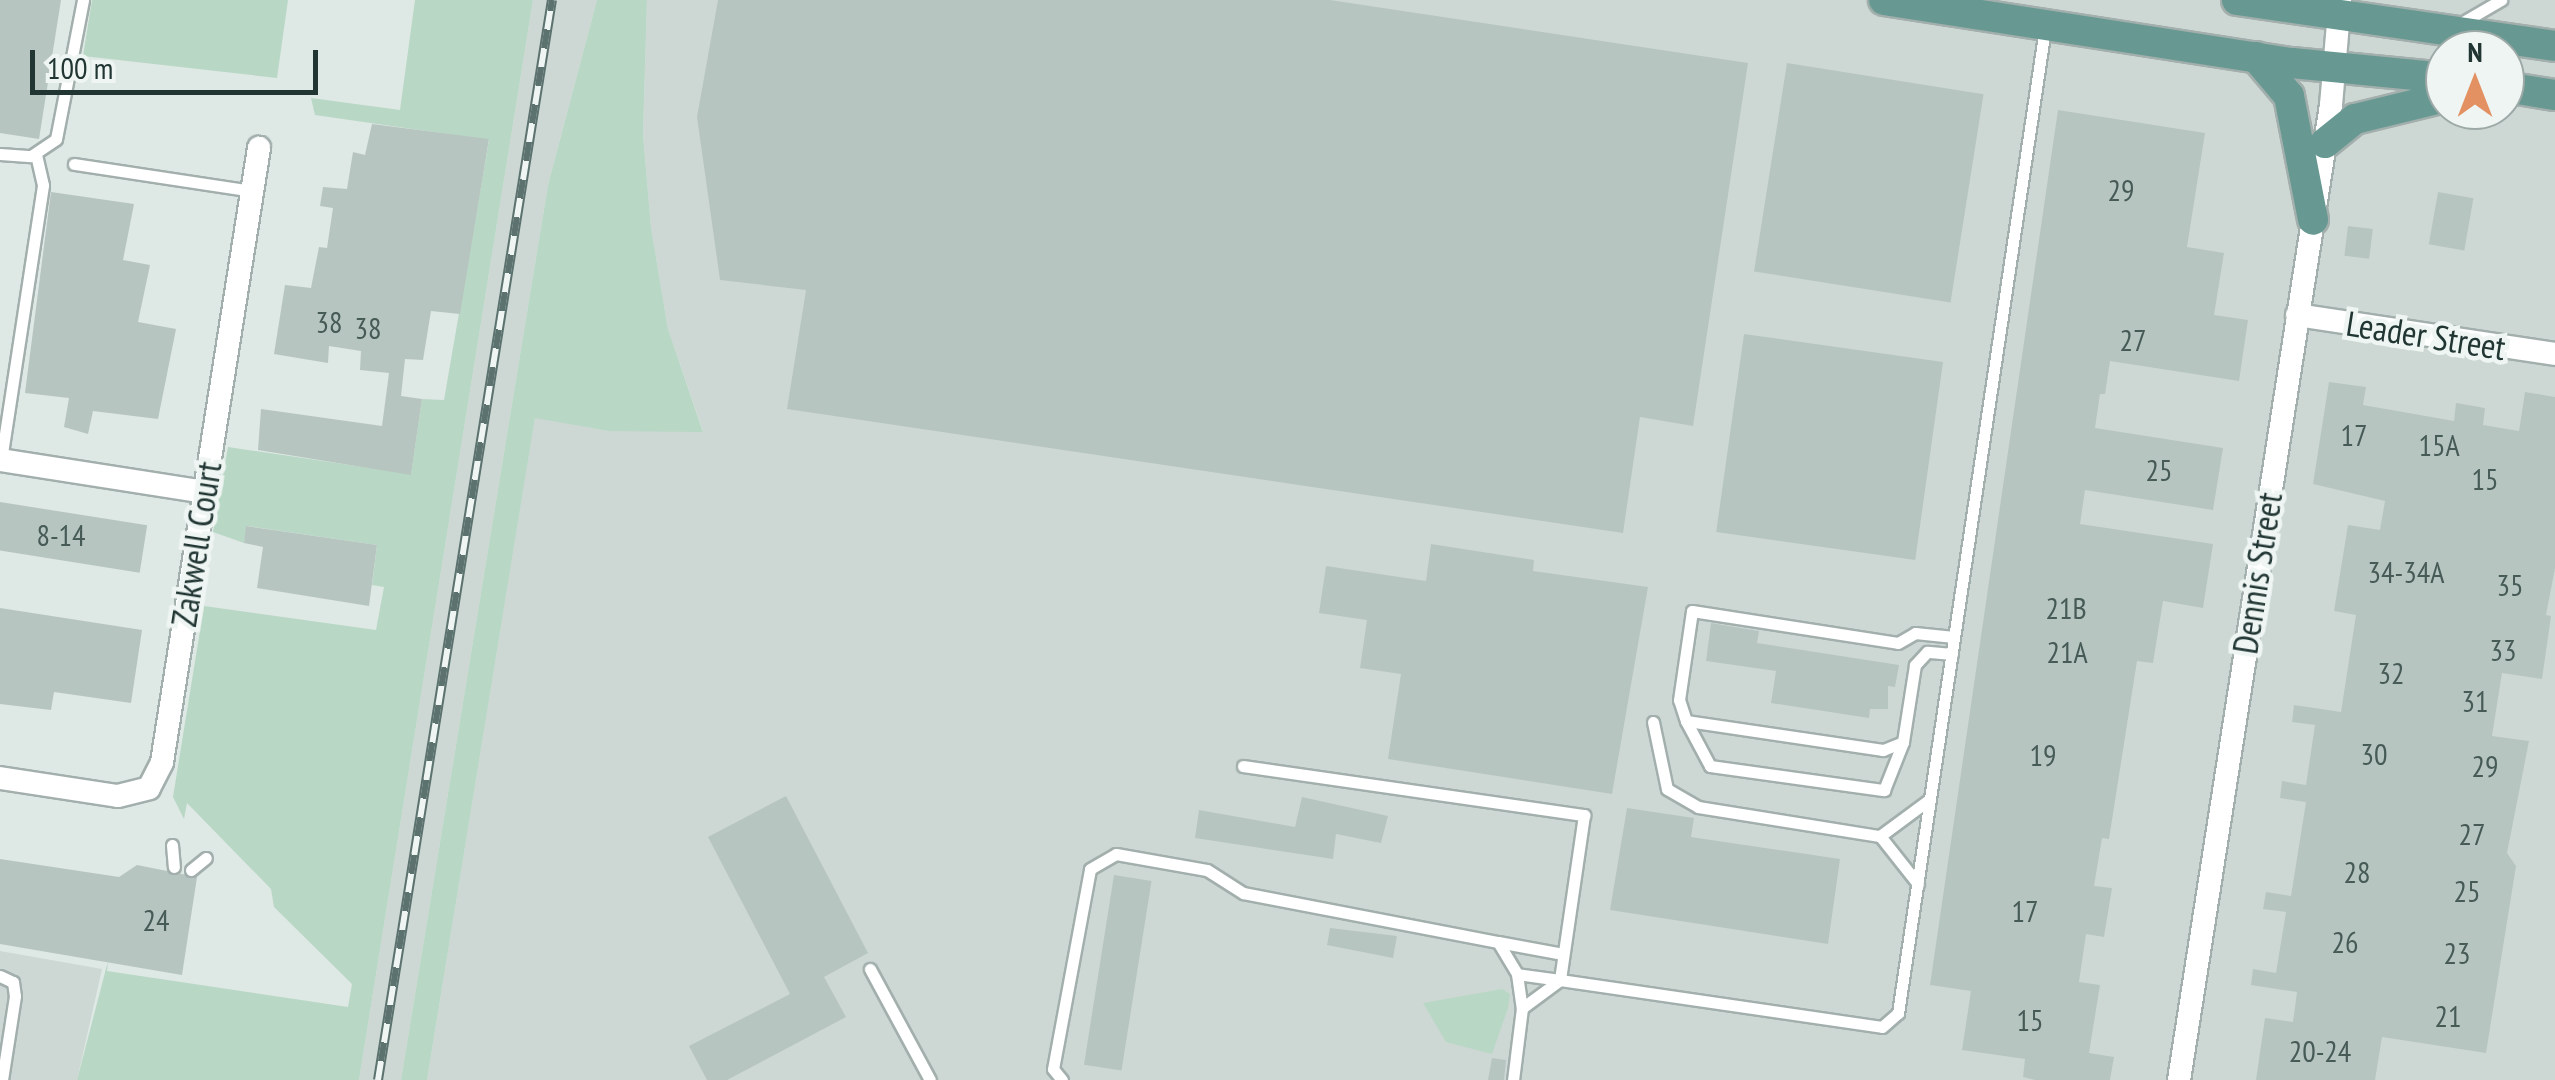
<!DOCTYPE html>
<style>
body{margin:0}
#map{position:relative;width:2555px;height:1080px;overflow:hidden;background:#dee8e5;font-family:"PT Sans Narrow",sans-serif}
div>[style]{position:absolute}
.built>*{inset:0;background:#cdd8d4}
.green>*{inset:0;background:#b9d7c5}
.building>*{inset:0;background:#b7c5c1;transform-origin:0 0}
.roads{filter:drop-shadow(2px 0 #a2afac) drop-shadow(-2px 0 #a2afac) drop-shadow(0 2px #a2afac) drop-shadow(0 -2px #a2afac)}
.lane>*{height:11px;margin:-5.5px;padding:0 5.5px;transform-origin:5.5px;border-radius:5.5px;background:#fff}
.street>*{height:22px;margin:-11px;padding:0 11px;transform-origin:11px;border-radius:11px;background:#fff}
.primary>*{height:30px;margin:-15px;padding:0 15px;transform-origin:15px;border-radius:15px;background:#679992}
.rail>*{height:10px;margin-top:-5px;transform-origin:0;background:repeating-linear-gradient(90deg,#eef5f3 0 19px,#5c726f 0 38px);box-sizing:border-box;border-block:2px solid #5c726f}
span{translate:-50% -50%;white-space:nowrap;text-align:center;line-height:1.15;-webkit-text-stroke:9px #eef5f3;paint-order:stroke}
.number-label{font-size:30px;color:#465a56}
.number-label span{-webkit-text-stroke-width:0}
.street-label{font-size:35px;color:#213633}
.north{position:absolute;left:2425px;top:30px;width:100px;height:100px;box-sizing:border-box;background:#eef5f3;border:2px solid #9ca9a6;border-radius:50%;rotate:0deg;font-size:28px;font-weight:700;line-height:40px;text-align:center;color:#213633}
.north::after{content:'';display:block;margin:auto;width:35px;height:45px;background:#e39162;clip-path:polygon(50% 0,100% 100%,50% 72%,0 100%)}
.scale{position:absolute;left:30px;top:50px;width:288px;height:45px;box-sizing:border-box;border:5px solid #213633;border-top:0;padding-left:12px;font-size:30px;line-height:35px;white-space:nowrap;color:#213633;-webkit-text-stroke:8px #eef5f3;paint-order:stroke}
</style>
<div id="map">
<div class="built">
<i style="clip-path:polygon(533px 0,597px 0,548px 185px,401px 1080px,359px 1080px)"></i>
<i style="clip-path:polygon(evenodd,647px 0,2555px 0,2555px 1080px,427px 1080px,535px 417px,609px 431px,703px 431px,668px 329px,651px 227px,643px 134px,647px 0,2445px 50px,2505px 50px,2505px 110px,2445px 110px,2445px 50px)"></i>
<i style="clip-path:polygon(0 951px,102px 969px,77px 1080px,0 1080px)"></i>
</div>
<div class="green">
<i style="clip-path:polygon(92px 0,288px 0,277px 78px,83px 56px)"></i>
<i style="clip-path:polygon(415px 0,533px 0,359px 1080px,77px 1080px,108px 961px,107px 971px,348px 1007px,352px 984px,274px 907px,271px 889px,187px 803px,184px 819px,173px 797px,204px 606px,376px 630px,384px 587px,372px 585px,377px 545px,247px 526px,244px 543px,213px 532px,228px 447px,411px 474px,422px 399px,444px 400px,489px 140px,315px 115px,311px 98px,400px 110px)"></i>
<i style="clip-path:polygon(597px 0,647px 0,643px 134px,651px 227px,668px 329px,703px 432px,609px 431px,535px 418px,427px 1080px,401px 1080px,548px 185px)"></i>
<i style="clip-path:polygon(1502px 989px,1510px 994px,1508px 1008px,1492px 1054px,1446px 1042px,1423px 1003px)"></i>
</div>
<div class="building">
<i style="clip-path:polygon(0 0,61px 0,39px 139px,0 133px)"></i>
<i style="clip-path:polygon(718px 0,1330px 0,1748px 63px,1693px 426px,1640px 417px,1623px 533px,787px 409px,806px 290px,720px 280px,697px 117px)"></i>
<i style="left:1787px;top:63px;width:199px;height:211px;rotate:9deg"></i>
<i style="clip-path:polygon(2058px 110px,2205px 133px,2187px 247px,2224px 253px,2214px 315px,2248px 320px,2239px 381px,2110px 361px,2105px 394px,2100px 394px,2095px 428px,2223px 448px,2213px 510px,2085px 490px,2080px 524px,2213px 544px,2203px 608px,2163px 601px,2153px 663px,2137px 661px,2109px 839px,2102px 838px,2094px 886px,2112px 888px,2104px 937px,2086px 934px,2079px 982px,2100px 985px,2089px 1053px,2114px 1057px,2110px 1080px,2035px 1080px,2023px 1077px,2025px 1059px,1962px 1050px,1971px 991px,1930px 985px)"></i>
<i style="clip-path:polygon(372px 124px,489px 139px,460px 314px,431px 311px,423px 360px,405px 359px,401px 396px,422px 399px,411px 475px,258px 450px,261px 409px,382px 426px,389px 373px,360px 370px,361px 351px,329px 346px,328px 363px,274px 354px,285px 285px,311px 288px,319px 247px,327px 248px,333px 208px,320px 206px,323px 187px,347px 189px,353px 152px,365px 155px)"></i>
<i style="clip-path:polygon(51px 192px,134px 204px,123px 260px,150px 265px,138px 322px,176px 329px,158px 419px,93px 411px,88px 434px,64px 427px,69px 398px,25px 393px)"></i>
<i style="left:2438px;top:192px;width:36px;height:53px;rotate:10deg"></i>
<i style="left:2348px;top:226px;width:25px;height:30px;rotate:7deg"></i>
<i style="left:1744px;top:334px;width:201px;height:200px;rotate:8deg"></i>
<i style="clip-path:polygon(2329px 382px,2366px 387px,2363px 405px,2454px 421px,2456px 403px,2485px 408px,2483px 425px,2519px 431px,2525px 392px,2555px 397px,2555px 568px,2546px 615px,2551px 616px,2542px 679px,2502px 673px,2492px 736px,2529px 741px,2507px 853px,2516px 866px,2486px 1053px,2382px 1037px,2375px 1080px,2256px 1080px,2265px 1018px,2293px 1022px,2297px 992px,2251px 985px,2253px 969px,2276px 973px,2286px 912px,2263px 909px,2266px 892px,2291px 896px,2306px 802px,2280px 798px,2282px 781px,2306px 785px,2315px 725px,2292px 722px,2294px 705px,2341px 712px,2356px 615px,2334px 611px,2348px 525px,2380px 530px,2385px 501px,2313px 484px)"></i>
<i style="left:0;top:502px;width:149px;height:48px;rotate:9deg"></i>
<i style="clip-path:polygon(246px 526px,377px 545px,369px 606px,257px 588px,263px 547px,244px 543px)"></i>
<i style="clip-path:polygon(1431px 544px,1534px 560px,1533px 571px,1648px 587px,1612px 794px,1388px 759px,1401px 674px,1360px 668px,1367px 620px,1319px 613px,1326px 566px,1426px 581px)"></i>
<i style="clip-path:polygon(0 608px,142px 630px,131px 703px,54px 692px,51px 710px,0 704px)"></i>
<i style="clip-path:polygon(1711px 623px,1759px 631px,1757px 643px,1899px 665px,1895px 687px,1888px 686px,1888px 709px,1870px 709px,1869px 718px,1771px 703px,1776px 671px,1706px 661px)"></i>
<i style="clip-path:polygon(786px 796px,868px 953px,824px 977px,846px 1017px,727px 1080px,707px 1080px,689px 1046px,790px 994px,708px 837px)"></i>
<i style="clip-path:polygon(1302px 797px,1388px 816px,1381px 843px,1336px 834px,1333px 859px,1195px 838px,1199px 810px,1295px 827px)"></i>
<i style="clip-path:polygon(1627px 808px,1694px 818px,1691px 837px,1840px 859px,1828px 944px,1610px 910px)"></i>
<i style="clip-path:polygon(0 859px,119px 877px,137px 865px,197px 877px,182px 975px,0 944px)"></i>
<i style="left:1114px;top:875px;width:38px;height:192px;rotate:9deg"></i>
<i style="clip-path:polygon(1330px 928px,1397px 936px,1393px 958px,1327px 945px)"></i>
<i style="clip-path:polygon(1492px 1058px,1506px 1060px,1504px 1080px,1488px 1080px)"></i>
</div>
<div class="roads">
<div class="lane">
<i style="left:2458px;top:25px;width:50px;rotate:-30.2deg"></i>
<i style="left:0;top:154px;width:31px;rotate:4deg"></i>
<i style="left:31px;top:156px;width:30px;rotate:-34deg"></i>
<i style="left:56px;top:139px;width:142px;rotate:-79deg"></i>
<i style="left:74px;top:164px;width:181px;rotate:8.6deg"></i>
<i style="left:1px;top:460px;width:278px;rotate:-81.3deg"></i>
<i style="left:43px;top:185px;width:32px;rotate:-103deg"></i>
<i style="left:1952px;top:654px;width:25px;rotate:-175deg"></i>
<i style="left:1927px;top:652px;width:18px;rotate:133deg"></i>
<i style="left:1915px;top:665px;width:78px;rotate:98.9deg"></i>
<i style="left:1903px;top:742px;width:22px;rotate:158deg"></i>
<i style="left:1883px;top:750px;width:199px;rotate:-171.6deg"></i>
<i style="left:1686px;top:721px;width:22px;rotate:-108deg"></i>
<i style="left:1679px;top:700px;width:90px;rotate:-81.7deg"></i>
<i style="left:1692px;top:611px;width:208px;rotate:8.8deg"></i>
<i style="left:1898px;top:643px;width:20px;rotate:-30deg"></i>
<i style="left:1915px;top:633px;width:39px;rotate:6deg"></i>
<i style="left:1686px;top:721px;width:51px;rotate:61.9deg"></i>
<i style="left:1710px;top:766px;width:176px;rotate:7.9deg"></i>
<i style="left:1884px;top:790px;width:52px;rotate:-68.4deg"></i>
<i style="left:1653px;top:722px;width:68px;rotate:78.2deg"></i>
<i style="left:1667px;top:789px;width:36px;rotate:30deg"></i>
<i style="left:1698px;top:807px;width:184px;rotate:9.1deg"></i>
<i style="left:1880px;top:836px;width:62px;rotate:-36.5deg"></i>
<i style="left:1243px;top:766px;width:345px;rotate:8.2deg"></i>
<i style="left:1584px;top:815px;width:167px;rotate:98.3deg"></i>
<i style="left:1560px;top:980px;width:43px;rotate:-172.1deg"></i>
<i style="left:1880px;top:836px;width:61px;rotate:51.6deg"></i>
<i style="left:172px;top:845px;width:22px;rotate:85deg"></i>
<i style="left:191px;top:870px;width:19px;rotate:-39deg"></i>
<i style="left:1498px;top:942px;width:66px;rotate:10.5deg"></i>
<i style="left:870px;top:969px;width:126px;rotate:61.6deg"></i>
<i style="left:0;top:976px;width:14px;rotate:25deg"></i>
<i style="left:13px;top:982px;width:14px;rotate:82deg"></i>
<i style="left:15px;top:996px;width:85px;rotate:98.8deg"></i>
<i style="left:1522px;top:1008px;width:47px;rotate:-36.4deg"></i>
<i style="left:1560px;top:980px;width:325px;rotate:8.3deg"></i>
<i style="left:1882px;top:1027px;width:21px;rotate:-41deg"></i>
<i style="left:1898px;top:1013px;width:996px;rotate:-81.51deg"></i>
<i style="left:1062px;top:1080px;width:14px;rotate:-129deg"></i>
<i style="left:1053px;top:1069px;width:203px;rotate:-79.5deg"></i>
<i style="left:1090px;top:869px;width:30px;rotate:-30deg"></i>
<i style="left:1116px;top:854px;width:92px;rotate:10deg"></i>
<i style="left:1207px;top:870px;width:43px;rotate:32.6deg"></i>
<i style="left:1243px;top:893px;width:260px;rotate:10.9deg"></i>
<i style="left:1498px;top:942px;width:37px;rotate:59deg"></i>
<i style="left:1517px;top:974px;width:34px;rotate:82deg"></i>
<i style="left:1522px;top:1008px;width:73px;rotate:97.1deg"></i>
</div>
<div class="street">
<i style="left:2297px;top:315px;width:261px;rotate:8.6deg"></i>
<i style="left:0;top:460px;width:207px;rotate:8.9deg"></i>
<i style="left:0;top:778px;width:119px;rotate:8.7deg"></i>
<i style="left:118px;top:796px;width:32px;rotate:-14deg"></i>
<i style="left:149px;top:788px;width:29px;rotate:-63deg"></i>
<i style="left:162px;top:762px;width:622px;rotate:-81.02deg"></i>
<i style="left:2179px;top:1080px;width:987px;rotate:-81.14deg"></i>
<i style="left:2331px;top:105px;width:105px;rotate:-85.1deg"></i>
</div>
<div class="primary">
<i style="left:1884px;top:0;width:413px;rotate:8.8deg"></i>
<i style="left:2292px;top:63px;width:154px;rotate:5.6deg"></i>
<i style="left:2237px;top:0;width:321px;rotate:8.2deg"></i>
<i style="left:2256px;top:57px;width:51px;rotate:49.8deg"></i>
<i style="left:2289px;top:96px;width:126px;rotate:79deg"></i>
<i style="left:2505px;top:87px;width:51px;rotate:9.1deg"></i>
<i style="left:2325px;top:143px;width:38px;rotate:-39deg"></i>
<i style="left:2355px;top:119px;width:93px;rotate:-13.7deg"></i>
</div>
</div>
<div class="rail">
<i style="left:378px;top:1080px;width:1094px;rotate:-80.85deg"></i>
</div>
<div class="number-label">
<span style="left:2121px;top:190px">29</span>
<span style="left:329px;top:322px">38</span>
<span style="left:368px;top:328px">38</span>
<span style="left:2133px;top:340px">27</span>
<span style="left:2354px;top:435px">17</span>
<span style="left:2439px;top:445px">15A</span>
<span style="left:2159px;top:470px">25</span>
<span style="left:2485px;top:479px">15</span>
<span style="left:61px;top:535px">8-14</span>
<span style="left:2406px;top:572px">34-34A</span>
<span style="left:2510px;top:585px">35</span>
<span style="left:2066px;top:608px">21B</span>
<span style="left:2503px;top:650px">33</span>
<span style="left:2067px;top:652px">21A</span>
<span style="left:2391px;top:673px">32</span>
<span style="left:2475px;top:701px">31</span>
<span style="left:2374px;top:754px">30</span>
<span style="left:2043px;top:755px">19</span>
<span style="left:2485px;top:766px">29</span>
<span style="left:2472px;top:834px">27</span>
<span style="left:2357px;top:872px">28</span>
<span style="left:2467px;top:891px">25</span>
<span style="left:2025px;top:911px">17</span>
<span style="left:156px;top:920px">24</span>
<span style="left:2345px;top:942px">26</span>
<span style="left:2457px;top:953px">23</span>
<span style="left:2448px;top:1016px">21</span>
<span style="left:2030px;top:1020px">15</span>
<span style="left:2320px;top:1051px">20-24</span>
</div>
<div class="street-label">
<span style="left:2426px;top:335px;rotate:9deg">Leader Street</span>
<span style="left:196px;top:544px;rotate:-81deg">Zakwell Court</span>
<span style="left:2257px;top:573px;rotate:-81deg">Dennis Street</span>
</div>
<div class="north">N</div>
<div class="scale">100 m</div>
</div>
